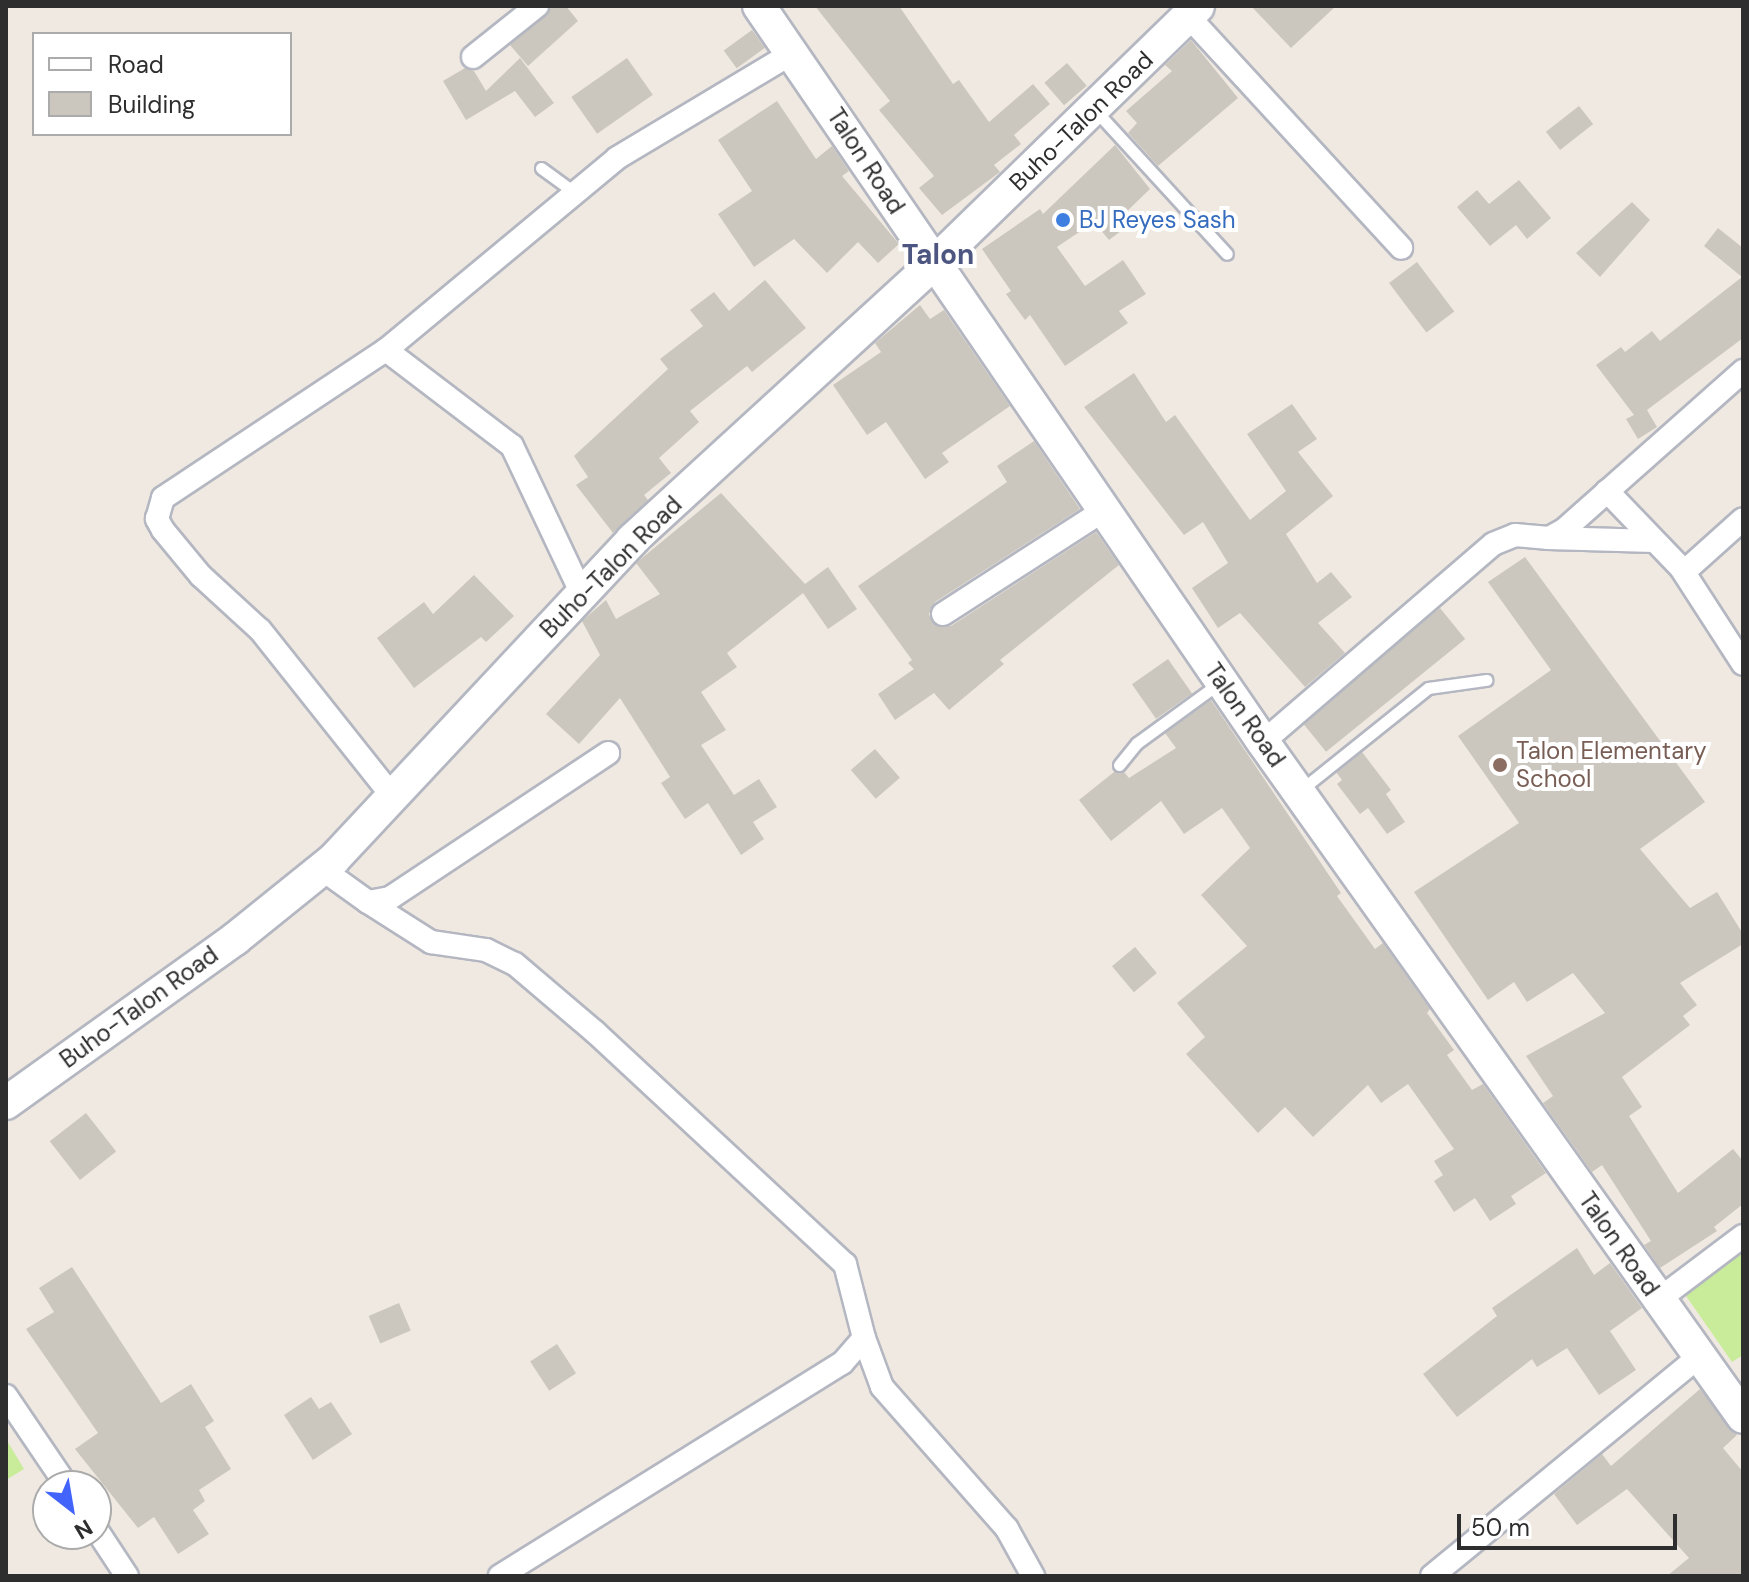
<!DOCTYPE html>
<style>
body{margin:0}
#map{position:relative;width:1749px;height:1582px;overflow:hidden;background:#efe9e1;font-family:"DM Sans",sans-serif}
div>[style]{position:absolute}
.pitch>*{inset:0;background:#c9ec9a}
.building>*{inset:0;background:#cbc7bf;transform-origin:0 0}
.roads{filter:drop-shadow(2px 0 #b4b7c1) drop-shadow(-2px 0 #b4b7c1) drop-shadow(0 2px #b4b7c1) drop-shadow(0 -2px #b4b7c1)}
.lane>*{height:11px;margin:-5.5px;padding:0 5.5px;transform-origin:5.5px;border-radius:5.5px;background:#fff}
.street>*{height:22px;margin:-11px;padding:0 11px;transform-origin:11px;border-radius:11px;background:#fff}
.secondary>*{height:32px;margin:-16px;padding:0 16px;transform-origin:16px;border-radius:16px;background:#fff}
.dots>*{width:22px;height:22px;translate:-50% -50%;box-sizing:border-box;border:4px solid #fff;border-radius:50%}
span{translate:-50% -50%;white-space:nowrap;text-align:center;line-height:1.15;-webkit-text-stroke:8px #fff;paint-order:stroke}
.street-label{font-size:24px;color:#2e2e2e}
.shop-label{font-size:24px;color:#366cbe}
.left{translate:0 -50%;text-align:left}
.education-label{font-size:24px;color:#785e54}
.quarter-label{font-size:28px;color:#4d5680;font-weight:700}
.frame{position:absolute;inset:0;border:8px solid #2e2e2e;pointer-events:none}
.legend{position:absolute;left:32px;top:32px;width:260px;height:104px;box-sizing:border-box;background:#fff;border:2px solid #ababab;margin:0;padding:10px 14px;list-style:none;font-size:24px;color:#2e2e2e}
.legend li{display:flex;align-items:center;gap:16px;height:40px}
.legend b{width:40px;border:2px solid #ababab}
.north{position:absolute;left:32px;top:1470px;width:80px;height:80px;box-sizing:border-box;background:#fff;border:2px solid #ababab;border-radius:50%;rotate:149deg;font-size:22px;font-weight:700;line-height:32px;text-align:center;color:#2e2e2e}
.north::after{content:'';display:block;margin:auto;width:28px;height:36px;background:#4264fb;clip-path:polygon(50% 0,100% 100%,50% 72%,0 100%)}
.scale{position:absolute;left:1457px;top:1514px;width:220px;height:36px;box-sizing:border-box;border:4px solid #2e2e2e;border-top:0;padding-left:10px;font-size:24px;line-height:28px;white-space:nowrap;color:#2e2e2e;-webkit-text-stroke:6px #fff;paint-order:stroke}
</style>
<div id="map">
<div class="pitch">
<i style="clip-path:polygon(1743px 1252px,1743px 1355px,1732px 1362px,1684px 1293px)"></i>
<i style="clip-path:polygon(6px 1439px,24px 1469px,6px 1480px)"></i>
</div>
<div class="building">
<i style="clip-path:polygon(553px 6px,566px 6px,578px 21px,528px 66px,510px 45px)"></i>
<i style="clip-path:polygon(815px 6px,899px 6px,953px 84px,959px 80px,989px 122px,1033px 84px,1050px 104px,1014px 135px,1021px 144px,994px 165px,1000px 172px,942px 215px,919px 188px,934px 176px,879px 110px,890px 101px)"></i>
<i style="clip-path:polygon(1251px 6px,1336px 6px,1291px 48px)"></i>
<i style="left:752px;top:30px;width:22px;height:35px;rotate:54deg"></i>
<i style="clip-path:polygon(1191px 40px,1238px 98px,1158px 166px,1128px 133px,1137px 123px,1126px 111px,1172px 71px,1165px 65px)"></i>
<i style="clip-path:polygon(520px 58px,554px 103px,535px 117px,515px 91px,466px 120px,443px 81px,465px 68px,474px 71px,486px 91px)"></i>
<i style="left:627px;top:58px;width:45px;height:68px;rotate:55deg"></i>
<i style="left:1067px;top:63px;width:30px;height:30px;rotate:49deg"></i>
<i style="clip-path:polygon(777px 101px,816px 159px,832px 146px,849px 171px,842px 176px,899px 244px,878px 263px,858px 242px,827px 273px,794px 239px,754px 267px,718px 214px,752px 191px,718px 140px)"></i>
<i style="left:1579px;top:106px;width:23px;height:42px;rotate:52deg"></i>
<i style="clip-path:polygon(1115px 145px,1150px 189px,1122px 216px,1129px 225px,1109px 240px,1094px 222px,1057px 247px,1085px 286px,1123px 260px,1146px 294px,1119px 311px,1128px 323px,1065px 366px,1030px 315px,1025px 320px,1006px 294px,1011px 291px,982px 249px,1040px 209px,1043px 214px)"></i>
<i style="clip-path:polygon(1519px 180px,1551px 218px,1527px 239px,1516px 225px,1490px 246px,1457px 207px,1477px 190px,1489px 204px)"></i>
<i style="clip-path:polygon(1632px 202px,1650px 220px,1600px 277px,1576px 253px)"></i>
<i style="clip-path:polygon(1718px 228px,1743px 248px,1743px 338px,1647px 410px,1657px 427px,1638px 439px,1626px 419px,1634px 415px,1596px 365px,1621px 347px,1625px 352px,1652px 331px,1660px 341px,1742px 277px,1704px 246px)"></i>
<i style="left:1417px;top:262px;width:62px;height:35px;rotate:53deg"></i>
<i style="clip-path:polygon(765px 280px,806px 328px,752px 372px,747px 366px,690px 411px,699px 422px,659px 458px,671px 473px,644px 495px,648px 500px,613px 533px,576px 485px,588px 477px,574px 456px,668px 369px,660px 359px,703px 326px,690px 310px,714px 292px,729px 311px)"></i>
<i style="clip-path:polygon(920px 305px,930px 319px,944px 310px,1010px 406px,942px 453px,949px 462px,925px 479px,886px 422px,867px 435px,833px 385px,881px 352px,875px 343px)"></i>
<i style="clip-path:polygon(1134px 373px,1166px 422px,1175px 415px,1250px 520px,1286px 491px,1247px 434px,1292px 404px,1317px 439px,1298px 452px,1333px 496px,1286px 534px,1317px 583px,1331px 572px,1352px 597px,1318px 623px,1345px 653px,1305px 687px,1240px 613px,1218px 628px,1192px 588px,1228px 563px,1203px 522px,1184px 535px,1084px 407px)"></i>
<i style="clip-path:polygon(1034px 441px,1080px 509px,935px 602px,929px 614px,932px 622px,951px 626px,1096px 532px,1119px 565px,1000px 660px,1004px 664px,949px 710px,934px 693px,895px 720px,878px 694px,914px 669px,908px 663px,912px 660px,858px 586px,1007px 482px,997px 466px)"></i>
<i style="clip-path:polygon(721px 493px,805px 584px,828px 567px,857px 609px,828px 629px,803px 593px,727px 653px,737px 667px,701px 692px,726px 730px,701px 745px,734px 795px,759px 779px,777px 807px,753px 822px,764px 839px,741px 855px,708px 803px,685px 819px,661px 783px,670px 777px,620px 698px,579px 744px,546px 714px,600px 655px,582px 621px,606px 600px,616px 619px,660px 594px,636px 563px)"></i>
<i style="clip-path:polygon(1525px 557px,1705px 802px,1640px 849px,1690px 908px,1717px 892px,1743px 934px,1743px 944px,1680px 983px,1697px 1005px,1683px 1016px,1690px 1025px,1622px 1077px,1642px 1107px,1629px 1116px,1678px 1193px,1733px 1149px,1743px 1161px,1743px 1204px,1714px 1227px,1717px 1231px,1660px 1268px,1644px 1245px,1651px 1241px,1602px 1165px,1592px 1172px,1543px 1103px,1553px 1096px,1526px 1056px,1605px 1013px,1573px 973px,1527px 1002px,1514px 982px,1488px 1000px,1414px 892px,1519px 823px,1458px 736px,1551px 670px,1488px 582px)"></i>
<i style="clip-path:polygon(474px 575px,514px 616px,486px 642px,481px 637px,414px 688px,377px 638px,424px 602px,433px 614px)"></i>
<i style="left:1440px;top:608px;width:40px;height:179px;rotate:51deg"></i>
<i style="left:1168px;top:659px;width:42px;height:44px;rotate:55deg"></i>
<i style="clip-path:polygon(1211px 700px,1341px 893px,1337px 896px,1375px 949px,1383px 943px,1430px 1009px,1427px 1013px,1454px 1050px,1447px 1055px,1472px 1090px,1483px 1084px,1546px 1173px,1511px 1196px,1516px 1204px,1490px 1221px,1475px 1198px,1454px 1212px,1434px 1181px,1443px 1175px,1434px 1161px,1454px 1149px,1408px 1084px,1381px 1103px,1368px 1085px,1313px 1137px,1285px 1107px,1258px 1133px,1186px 1054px,1205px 1037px,1177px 1003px,1247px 946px,1201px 895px,1250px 848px,1222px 808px,1184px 834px,1161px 801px,1111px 841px,1079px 800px,1114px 772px,1124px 772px,1129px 778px,1176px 748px,1165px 733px)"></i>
<i style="left:875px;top:749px;width:38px;height:32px;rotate:49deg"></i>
<i style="clip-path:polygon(1362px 752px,1391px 790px,1386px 794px,1405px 822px,1387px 834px,1368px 808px,1360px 814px,1337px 784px,1342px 780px,1336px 772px)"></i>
<i style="left:1135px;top:947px;width:34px;height:30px;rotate:50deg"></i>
<i style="left:86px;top:1113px;width:49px;height:46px;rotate:52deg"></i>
<i style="clip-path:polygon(1577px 1248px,1594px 1275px,1610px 1263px,1642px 1308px,1610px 1331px,1636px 1370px,1599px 1395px,1567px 1348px,1537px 1367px,1532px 1359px,1457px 1417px,1423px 1374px,1497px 1316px,1492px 1308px)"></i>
<i style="clip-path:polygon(72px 1267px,161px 1403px,191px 1384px,214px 1421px,205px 1427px,231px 1469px,199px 1490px,205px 1501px,193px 1510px,209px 1534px,178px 1554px,154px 1517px,138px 1528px,75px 1449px,98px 1433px,26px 1329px,54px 1312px,39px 1288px)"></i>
<i style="left:399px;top:1303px;width:30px;height:33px;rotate:67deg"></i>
<i style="left:557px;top:1344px;width:35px;height:32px;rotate:57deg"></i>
<i style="clip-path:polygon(1700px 1389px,1737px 1435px,1723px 1448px,1743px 1472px,1743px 1576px,1667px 1576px,1689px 1558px,1627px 1489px,1577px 1525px,1554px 1494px,1602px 1454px,1611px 1466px)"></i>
<i style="clip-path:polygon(311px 1397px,319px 1409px,331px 1402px,352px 1434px,313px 1460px,284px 1415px)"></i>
</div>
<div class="roads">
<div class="lane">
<i style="left:1095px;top:110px;width:195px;rotate:47.5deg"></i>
<i style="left:541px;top:168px;width:41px;rotate:36deg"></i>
<i style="left:1119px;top:765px;width:28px;rotate:-51deg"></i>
<i style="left:1137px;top:743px;width:100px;rotate:-36.1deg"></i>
<i style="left:1302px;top:789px;width:161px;rotate:-38.7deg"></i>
<i style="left:1428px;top:688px;width:59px;rotate:-7.9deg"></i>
</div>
<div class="street">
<i style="left:1188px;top:16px;width:315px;rotate:47.4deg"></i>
<i style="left:473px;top:57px;width:82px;rotate:-38.6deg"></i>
<i style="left:386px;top:350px;width:300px;rotate:-39.7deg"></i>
<i style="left:617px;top:158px;width:206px;rotate:-30.9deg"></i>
<i style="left:1607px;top:491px;width:107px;rotate:46.1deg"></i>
<i style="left:1681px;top:568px;width:114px;rotate:57.1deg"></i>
<i style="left:1548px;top:538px;width:106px;rotate:1.6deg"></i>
<i style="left:1684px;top:572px;width:79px;rotate:-41.9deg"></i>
<i style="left:943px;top:614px;width:190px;rotate:-32.8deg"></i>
<i style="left:1263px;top:742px;width:303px;rotate:-40.7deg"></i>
<i style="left:1493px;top:544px;width:24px;rotate:-22deg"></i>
<i style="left:1515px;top:535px;width:34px;rotate:5deg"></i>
<i style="left:1549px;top:538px;width:18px;rotate:-29deg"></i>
<i style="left:1565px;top:529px;width:238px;rotate:-41.6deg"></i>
<i style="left:393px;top:797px;width:213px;rotate:-128.5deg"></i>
<i style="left:260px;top:630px;width:80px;rotate:-137.5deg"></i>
<i style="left:201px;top:576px;width:60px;rotate:-129.6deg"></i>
<i style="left:163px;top:530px;width:13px;rotate:-119deg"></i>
<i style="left:157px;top:519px;width:22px;rotate:-74deg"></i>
<i style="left:163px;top:498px;width:268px;rotate:-33.6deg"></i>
<i style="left:386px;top:350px;width:158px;rotate:37.3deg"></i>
<i style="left:512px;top:446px;width:164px;rotate:64.7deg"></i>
<i style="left:322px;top:869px;width:57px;rotate:35.7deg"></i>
<i style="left:368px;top:902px;width:22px;rotate:-10deg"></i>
<i style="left:390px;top:898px;width:262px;rotate:-33.6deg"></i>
<i style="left:368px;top:902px;width:75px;rotate:32.4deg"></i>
<i style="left:431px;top:942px;width:56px;rotate:8.3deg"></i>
<i style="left:486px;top:950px;width:32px;rotate:26deg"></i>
<i style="left:515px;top:964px;width:105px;rotate:40.4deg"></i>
<i style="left:595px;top:1032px;width:341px;rotate:42.9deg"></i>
<i style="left:845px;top:1264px;width:76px;rotate:75.6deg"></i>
<i style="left:864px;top:1338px;width:33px;rotate:131deg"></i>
<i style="left:842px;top:1363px;width:403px;rotate:148.1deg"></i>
<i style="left:1658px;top:1300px;width:106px;rotate:-37deg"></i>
<i style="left:864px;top:1338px;width:52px;rotate:69.8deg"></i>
<i style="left:882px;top:1387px;width:189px;rotate:48.6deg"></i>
<i style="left:1007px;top:1529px;width:54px;rotate:61deg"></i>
<i style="left:6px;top:1396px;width:109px;rotate:55.9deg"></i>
<i style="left:96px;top:1529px;width:56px;rotate:56.6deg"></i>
<i style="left:1432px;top:1576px;width:348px;rotate:-39.4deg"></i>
</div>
<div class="secondary">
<i style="left:759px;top:6px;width:892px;rotate:55.6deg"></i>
<i style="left:1263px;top:742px;width:828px;rotate:54.58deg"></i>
<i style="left:6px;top:1103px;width:282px;rotate:-35.6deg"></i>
<i style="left:235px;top:939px;width:127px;rotate:-38.9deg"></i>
<i style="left:334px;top:859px;width:437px;rotate:-46.9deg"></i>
<i style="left:632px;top:540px;width:407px;rotate:-42.5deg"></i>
<i style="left:932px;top:265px;width:371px;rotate:-44.2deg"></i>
</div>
</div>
<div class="dots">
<i style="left:1063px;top:220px;background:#3f7fe0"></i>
<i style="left:1500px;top:765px;background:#8d6e63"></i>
</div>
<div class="street-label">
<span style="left:1081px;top:121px;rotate:-44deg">Buho-Talon Road</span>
<span style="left:866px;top:161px;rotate:57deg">Talon Road</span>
<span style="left:611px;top:567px;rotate:-45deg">Buho-Talon Road</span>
<span style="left:1245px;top:715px;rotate:55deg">Talon Road</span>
<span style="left:139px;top:1007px;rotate:-36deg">Buho-Talon Road</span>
<span style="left:1619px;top:1244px;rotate:55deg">Talon Road</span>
</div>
<div class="shop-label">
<span class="left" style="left:1079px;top:220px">BJ Reyes Sash</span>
</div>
<div class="education-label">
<span class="left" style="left:1516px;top:765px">Talon Elementary<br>School</span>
</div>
<div class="quarter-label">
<span style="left:938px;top:255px">Talon</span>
</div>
<div class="frame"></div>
<ul class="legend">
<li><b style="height:10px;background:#fff"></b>Road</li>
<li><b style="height:22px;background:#cbc7bf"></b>Building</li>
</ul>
<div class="north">N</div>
<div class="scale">50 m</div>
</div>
